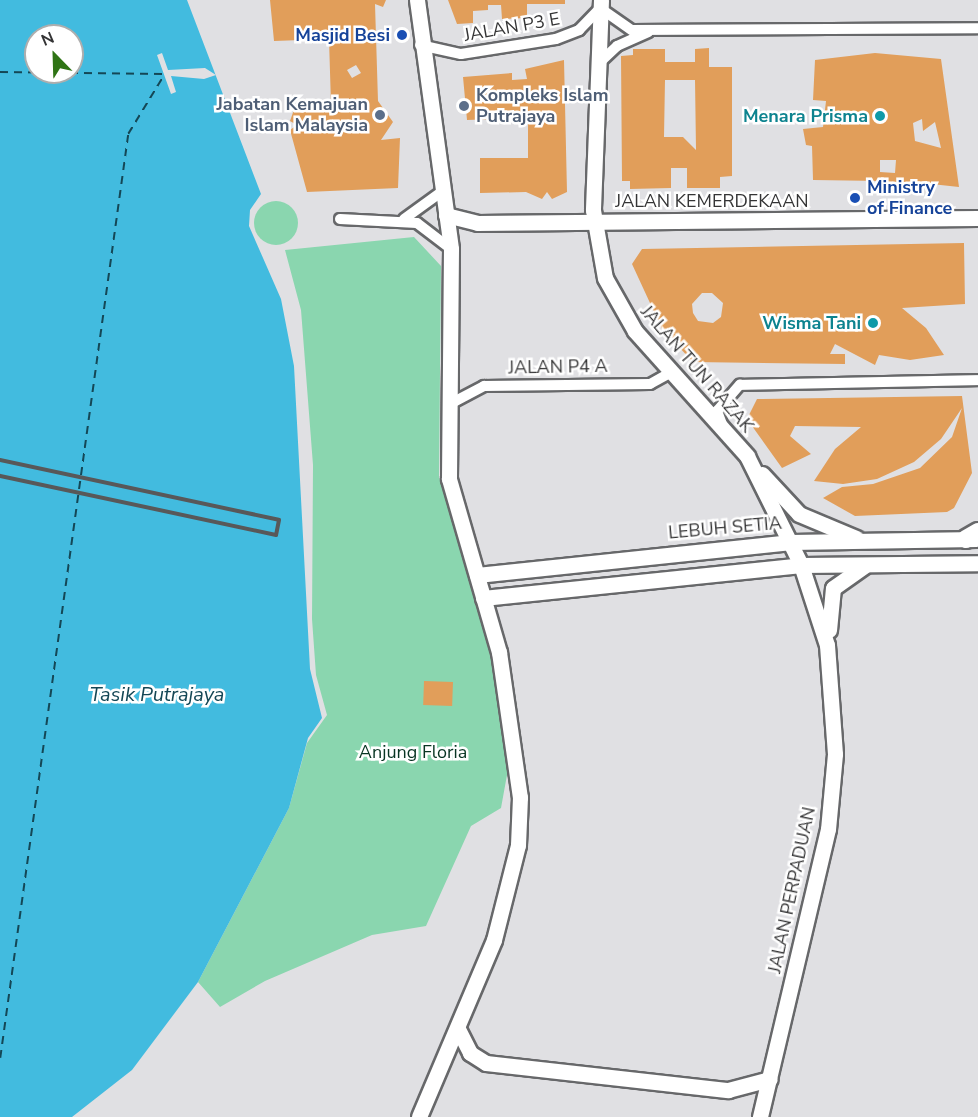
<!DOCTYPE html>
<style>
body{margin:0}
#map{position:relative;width:978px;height:1117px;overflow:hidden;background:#e0e0e3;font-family:"Nunito Sans",sans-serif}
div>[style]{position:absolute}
.green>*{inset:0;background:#8ad6af}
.round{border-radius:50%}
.water>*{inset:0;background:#42bbdf}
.pier>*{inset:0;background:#e0e0e3}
.ferry>*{height:1.5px;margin-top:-0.75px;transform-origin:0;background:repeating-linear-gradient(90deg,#144756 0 8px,transparent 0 14px)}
.building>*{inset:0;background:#e19e5a;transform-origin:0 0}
.roads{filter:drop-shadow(2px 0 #67686a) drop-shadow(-2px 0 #67686a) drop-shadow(0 2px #67686a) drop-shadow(0 -2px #67686a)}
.street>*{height:10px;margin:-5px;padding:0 5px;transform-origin:5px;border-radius:5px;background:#fff}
.secondary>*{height:15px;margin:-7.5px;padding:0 7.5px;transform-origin:7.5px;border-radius:7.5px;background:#fff}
.primary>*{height:18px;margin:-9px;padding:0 9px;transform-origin:9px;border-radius:9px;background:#fff}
.rail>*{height:4px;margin:-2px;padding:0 2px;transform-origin:2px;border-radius:2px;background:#585859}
.dots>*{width:16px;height:16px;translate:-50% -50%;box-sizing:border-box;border:3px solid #fff;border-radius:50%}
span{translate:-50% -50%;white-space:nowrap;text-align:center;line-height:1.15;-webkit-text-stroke:5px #fff;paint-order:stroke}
.street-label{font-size:18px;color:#343435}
.transit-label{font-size:18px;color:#164399;font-weight:700}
.right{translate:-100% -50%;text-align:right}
.left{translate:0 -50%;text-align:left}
.service-label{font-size:18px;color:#4e5e75;font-weight:700}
.culture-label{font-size:18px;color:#0d838f;font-weight:700}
.park-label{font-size:18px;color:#083523}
.water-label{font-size:20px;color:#144756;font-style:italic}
.north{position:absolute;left:24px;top:24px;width:60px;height:60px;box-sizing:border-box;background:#fff;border:2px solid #aeaeae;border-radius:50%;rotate:337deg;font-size:16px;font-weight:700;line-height:24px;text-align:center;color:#343435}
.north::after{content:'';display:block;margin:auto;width:21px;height:27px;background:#2f7415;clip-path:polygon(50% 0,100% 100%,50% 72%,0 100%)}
</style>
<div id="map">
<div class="green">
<i class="round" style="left:254px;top:201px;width:44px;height:44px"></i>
<i style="clip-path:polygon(414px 237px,441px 266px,439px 477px,499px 674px,509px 764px,501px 808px,471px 826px,426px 926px,372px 935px,265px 981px,220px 1007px,198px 982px,289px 808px,307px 743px,327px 715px,316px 675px,312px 619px,313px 465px,301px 310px,285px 250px)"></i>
</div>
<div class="water">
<i style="clip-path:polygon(evenodd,0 0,187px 0,261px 194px,250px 210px,249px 226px,281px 299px,294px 366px,310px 669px,322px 718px,308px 738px,289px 808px,198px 982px,132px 1070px,72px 1117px,0 1117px,0 0,36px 36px,72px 36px,72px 72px,36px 72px,36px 36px)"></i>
</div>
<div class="pier">
<i style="clip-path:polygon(162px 53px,168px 70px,205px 68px,216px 75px,204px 79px,171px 76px,176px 92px,171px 94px,157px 55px)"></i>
</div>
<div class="ferry">
<i style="left:0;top:72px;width:163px;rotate:0.7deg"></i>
<i style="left:0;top:1058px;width:933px;rotate:-82.11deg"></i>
<i style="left:128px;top:134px;width:69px;rotate:-58.6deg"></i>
</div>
<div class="building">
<i style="clip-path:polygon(evenodd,270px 0,386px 0,383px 7px,375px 4px,378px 101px,393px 122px,381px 140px,400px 138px,398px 188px,307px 192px,290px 130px,297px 125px,290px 121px,296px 104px,331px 105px,329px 39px,274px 41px,270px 0,356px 65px,361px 73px,352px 78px,347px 70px,356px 65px)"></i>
<i style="clip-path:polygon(448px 0,565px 0,565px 4px,527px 4px,527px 18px,502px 19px,501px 5px,488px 5px,488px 10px,473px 11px,473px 23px,457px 24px)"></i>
<i style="clip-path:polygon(evenodd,709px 48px,709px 67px,732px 67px,732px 176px,720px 177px,720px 188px,687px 188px,687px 168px,671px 168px,671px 188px,630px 189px,630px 181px,622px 181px,621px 56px,633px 55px,633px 49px,665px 49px,665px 62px,695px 62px,695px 49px,709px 48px,665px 80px,695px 80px,696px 150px,683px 137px,664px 137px,665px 80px)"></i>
<i style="clip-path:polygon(evenodd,875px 53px,941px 59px,959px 187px,913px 182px,913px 190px,882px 181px,813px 180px,812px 146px,806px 145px,803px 129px,823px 127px,826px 101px,813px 100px,815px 60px,875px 53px,922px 119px,923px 131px,935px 122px,941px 148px,915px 141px,913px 123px,922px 119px,875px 53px,880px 160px,896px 160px,895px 173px,880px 172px,880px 160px)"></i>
<i style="clip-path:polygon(564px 60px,567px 192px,552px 199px,547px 192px,542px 199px,526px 192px,480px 193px,480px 158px,528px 158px,528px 118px,467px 120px,463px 77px,512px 73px,512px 80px,527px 79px,525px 69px)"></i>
<i style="clip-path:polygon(evenodd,964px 243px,965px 304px,902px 308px,926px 328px,944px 355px,910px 360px,879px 355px,875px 365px,835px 344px,830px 354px,845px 354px,845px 364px,693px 362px,662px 329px,632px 264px,642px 249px,964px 243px,702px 293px,712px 293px,723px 303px,721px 317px,713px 323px,698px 321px,693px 313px,692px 304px,702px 293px)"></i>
<i style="clip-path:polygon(962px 396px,972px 473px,954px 508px,947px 512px,855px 516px,823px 498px,842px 487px,873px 484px,920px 468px,952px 437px,962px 408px,941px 439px,914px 462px,877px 479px,843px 484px,814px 481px,835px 449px,861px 427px,795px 426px,790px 436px,811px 454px,782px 468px,747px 419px,757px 399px)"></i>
<i style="left:424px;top:681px;width:29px;height:24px;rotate:2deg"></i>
</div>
<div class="roads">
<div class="street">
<i style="left:420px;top:45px;width:42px;rotate:12.4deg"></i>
<i style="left:461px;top:54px;width:96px;rotate:-9deg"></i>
<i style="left:556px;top:39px;width:25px;rotate:-21deg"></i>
<i style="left:579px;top:30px;width:30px;rotate:-46deg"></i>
<i style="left:600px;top:8px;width:39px;rotate:35deg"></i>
<i style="left:632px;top:30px;width:346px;rotate:-0.3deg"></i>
<i style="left:599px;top:63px;width:25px;rotate:-43deg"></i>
<i style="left:617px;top:46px;width:34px;rotate:-24deg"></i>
<i style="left:340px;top:219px;width:77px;rotate:3deg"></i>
<i style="left:417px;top:223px;width:43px;rotate:37.4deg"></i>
<i style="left:404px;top:219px;width:49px;rotate:-35.9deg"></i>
<i style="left:448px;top:405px;width:41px;rotate:-27.8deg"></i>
<i style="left:484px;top:386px;width:166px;rotate:-0.7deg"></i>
<i style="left:650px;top:384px;width:25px;rotate:-29deg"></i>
<i style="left:722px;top:424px;width:14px;rotate:-111deg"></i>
<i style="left:717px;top:411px;width:35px;rotate:-49deg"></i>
<i style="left:740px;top:385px;width:238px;rotate:-1.2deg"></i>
</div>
<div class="secondary">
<i style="left:417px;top:0;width:251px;rotate:82.2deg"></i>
<i style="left:451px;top:249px;width:230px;rotate:90.5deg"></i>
<i style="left:449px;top:479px;width:180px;rotate:73.9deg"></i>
<i style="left:499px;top:652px;width:147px;rotate:81.8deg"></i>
<i style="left:520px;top:797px;width:48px;rotate:92.4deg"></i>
<i style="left:518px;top:845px;width:98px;rotate:104.2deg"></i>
<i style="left:494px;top:940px;width:192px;rotate:113deg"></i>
<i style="left:601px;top:0;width:210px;rotate:92.2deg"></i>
<i style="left:593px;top:210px;width:69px;rotate:80deg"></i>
<i style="left:605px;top:278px;width:61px;rotate:60.5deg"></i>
<i style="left:635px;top:331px;width:168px;rotate:48.1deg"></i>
<i style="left:747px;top:456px;width:122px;rotate:63.6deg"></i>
<i style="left:801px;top:565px;width:84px;rotate:72deg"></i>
<i style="left:827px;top:645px;width:109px;rotate:85.8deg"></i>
<i style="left:835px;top:754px;width:75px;rotate:95.3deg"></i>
<i style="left:828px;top:829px;width:296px;rotate:103.3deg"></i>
<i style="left:446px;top:215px;width:32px;rotate:14deg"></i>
<i style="left:477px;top:223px;width:501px;rotate:-0.57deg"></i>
<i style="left:762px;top:474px;width:54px;rotate:47.2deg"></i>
<i style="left:799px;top:514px;width:62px;rotate:22.8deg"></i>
<i style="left:477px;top:575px;width:316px;rotate:-6deg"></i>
<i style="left:791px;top:542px;width:185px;rotate:-0.9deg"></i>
<i style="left:483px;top:598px;width:320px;rotate:-5.9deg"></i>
<i style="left:801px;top:565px;width:177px;rotate:-0.6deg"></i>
<i style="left:829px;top:630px;width:42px;rotate:-84.6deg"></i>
<i style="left:833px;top:588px;width:38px;rotate:-35deg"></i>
<i style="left:458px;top:1029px;width:27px;rotate:63deg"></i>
<i style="left:470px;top:1053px;width:19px;rotate:32deg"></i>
<i style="left:486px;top:1063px;width:244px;rotate:6.4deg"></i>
<i style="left:728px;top:1090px;width:43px;rotate:-14.7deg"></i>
</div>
<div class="primary">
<i style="left:966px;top:539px;width:14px;rotate:-30deg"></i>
</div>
</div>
<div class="rail">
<i style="left:0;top:460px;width:285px;rotate:12.1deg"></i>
<i style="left:279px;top:520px;width:15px;rotate:101deg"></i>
<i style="left:276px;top:535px;width:282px;rotate:-167.9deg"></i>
</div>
<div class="dots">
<i style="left:402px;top:35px;background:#1a4fb4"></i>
<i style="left:464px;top:106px;background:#5c6f8a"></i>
<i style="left:380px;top:115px;background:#5c6f8a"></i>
<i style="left:880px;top:116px;background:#0f9aa8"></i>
<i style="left:855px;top:198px;background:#1a4fb4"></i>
<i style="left:873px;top:323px;background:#0f9aa8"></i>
</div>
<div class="street-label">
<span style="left:512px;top:27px;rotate:-10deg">JALAN P3 E</span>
<span style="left:712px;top:201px">JALAN KEMERDEKAAN</span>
<span style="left:558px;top:367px;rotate:-1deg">JALAN P4 A</span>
<span style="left:697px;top:369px;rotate:49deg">JALAN TUN RAZAK</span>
<span style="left:725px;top:528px;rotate:-5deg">LEBUH SETIA</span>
<span style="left:792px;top:890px;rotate:-78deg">JALAN PERPADUAN</span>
</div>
<div class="transit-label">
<span class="right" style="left:390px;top:35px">Masjid Besi</span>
<span class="left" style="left:867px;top:198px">Ministry<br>of Finance</span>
</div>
<div class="service-label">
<span class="left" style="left:476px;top:106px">Kompleks Islam<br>Putrajaya</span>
<span class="right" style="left:368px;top:115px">Jabatan Kemajuan<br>Islam Malaysia</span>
</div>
<div class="culture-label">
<span class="right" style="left:868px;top:116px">Menara Prisma</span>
<span class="right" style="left:861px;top:323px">Wisma Tani</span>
</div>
<div class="park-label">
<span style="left:413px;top:752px">Anjung Floria</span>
</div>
<div class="water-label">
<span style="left:157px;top:694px">Tasik Putrajaya</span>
</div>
<div class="north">N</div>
</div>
